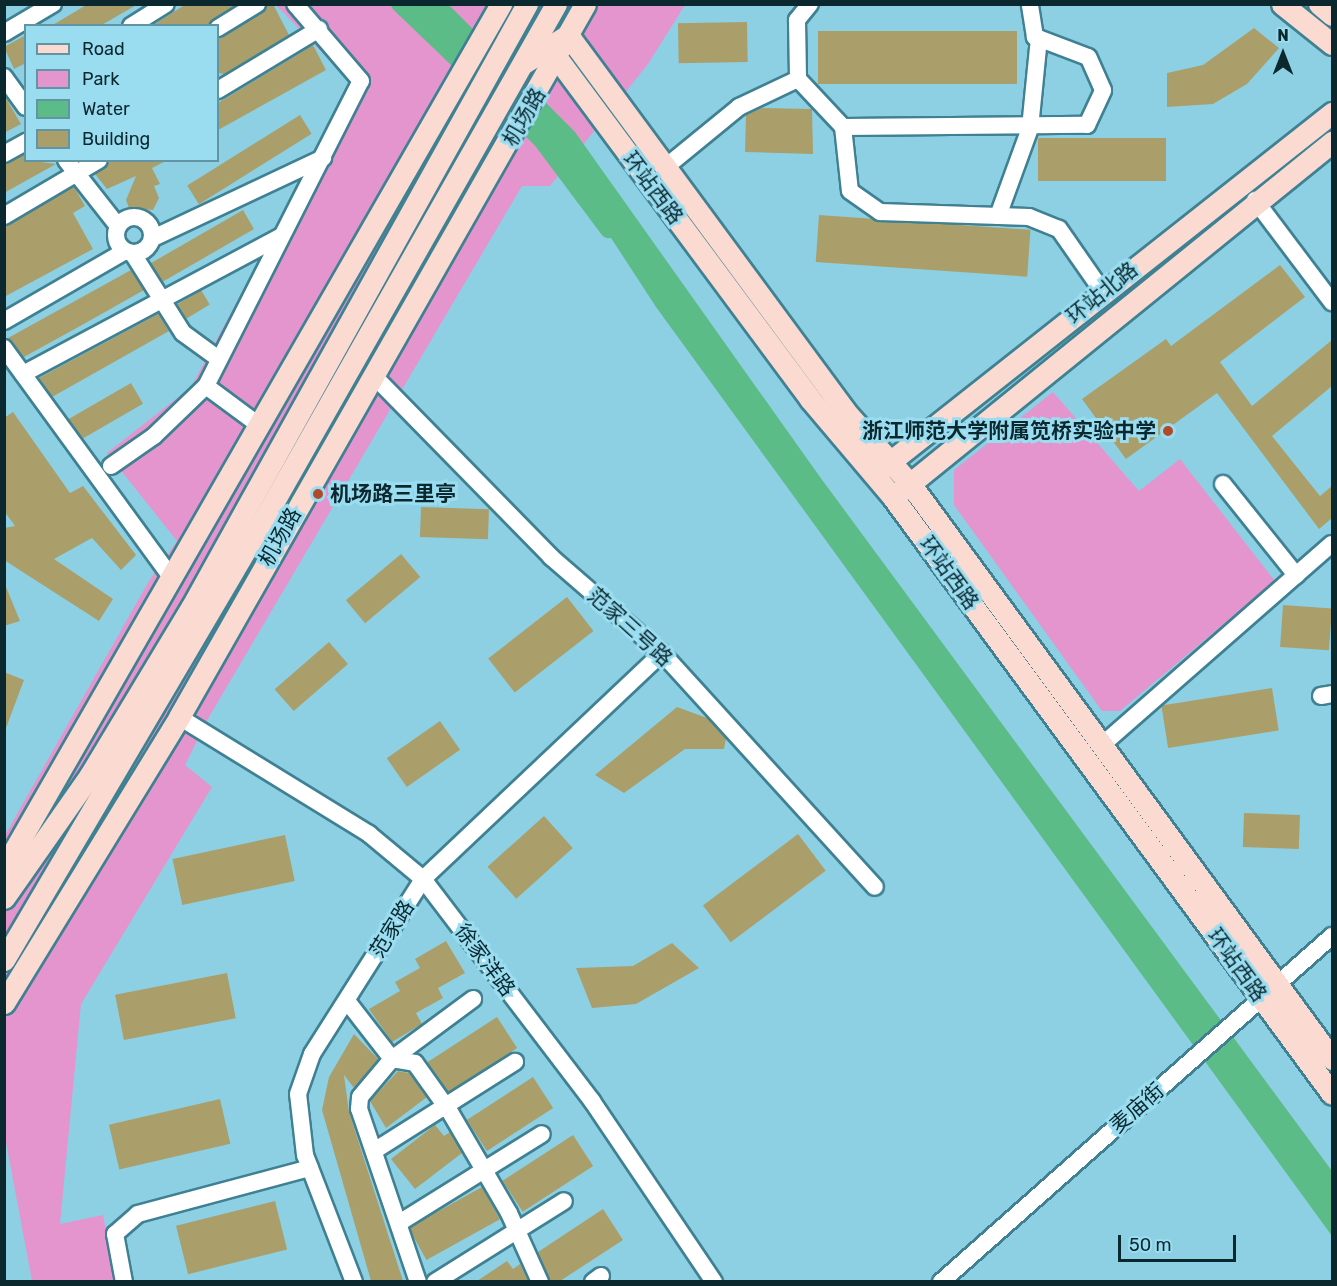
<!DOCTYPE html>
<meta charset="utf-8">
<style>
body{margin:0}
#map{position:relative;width:1337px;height:1286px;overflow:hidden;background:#8dd0e4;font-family:Rubik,"Noto Sans SC",sans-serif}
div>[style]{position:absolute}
.green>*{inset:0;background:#e495cd}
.water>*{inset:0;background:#5cbc88}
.canal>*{height:16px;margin:-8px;padding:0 8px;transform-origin:8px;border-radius:8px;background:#5cbc88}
.building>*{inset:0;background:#aa9f6a;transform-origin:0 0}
.roads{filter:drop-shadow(2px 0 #3f8193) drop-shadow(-2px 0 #3f8193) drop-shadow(0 2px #3f8193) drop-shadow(0 -2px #3f8193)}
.minor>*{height:16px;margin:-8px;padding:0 8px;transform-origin:8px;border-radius:8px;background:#fff}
.minor>.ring{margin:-8px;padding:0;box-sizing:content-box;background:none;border:16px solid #fff;border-radius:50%}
.major>*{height:21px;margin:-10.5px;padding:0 10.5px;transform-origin:10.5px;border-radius:10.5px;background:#fadad1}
.dots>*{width:16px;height:16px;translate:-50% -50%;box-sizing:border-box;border:3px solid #9addf1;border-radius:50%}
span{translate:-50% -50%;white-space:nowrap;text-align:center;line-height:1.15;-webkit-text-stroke:6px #9addf1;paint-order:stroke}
.street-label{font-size:21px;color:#0b282f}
.poi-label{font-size:21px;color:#0b282f;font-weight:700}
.right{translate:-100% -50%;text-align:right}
.left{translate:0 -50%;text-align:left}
.frame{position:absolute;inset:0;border:6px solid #0b282f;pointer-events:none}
.legend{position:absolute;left:24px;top:24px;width:195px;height:138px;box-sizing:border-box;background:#9addf1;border:2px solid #6195a3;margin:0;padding:8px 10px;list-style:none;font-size:18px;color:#0b282f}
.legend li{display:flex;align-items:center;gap:12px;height:30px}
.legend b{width:30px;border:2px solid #6195a3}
.north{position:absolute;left:1253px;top:24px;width:60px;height:60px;-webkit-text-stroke:4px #9addf1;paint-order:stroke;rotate:0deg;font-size:16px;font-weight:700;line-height:24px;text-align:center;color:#0b282f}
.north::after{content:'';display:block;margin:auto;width:21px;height:27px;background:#0b282f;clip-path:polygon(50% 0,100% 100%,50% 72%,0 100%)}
.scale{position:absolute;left:1118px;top:1235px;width:118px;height:27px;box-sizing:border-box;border:3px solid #0b282f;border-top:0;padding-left:8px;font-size:18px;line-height:21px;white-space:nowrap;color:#0b282f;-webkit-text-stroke:4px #9addf1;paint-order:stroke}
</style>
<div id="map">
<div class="green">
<i style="clip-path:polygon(276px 5px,685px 5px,648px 64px,550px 186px,522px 186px,209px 717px,185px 765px,212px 787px,81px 1004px,60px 1224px,103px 1215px,116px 1281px,32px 1281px,5px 1137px,4px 837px,149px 581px,177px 541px,107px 453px,191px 387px,354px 85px)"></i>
<i style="clip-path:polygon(1053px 392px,1139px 491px,1180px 459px,1275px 581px,1120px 711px,1102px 711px,954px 505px,954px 470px)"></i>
</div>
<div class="water">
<i style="clip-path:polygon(401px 5px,449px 5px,575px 132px,820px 477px,1332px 1171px,1332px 1236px,656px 307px,540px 129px)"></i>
</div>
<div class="canal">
<i style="left:399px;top:4px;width:195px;rotate:43.8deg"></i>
<i style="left:540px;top:139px;width:114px;rotate:53.2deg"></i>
</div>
<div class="building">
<i style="clip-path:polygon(88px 4px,138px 4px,100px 26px,51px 26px)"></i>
<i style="clip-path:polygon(186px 4px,236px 4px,208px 26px,152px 26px)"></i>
<i style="clip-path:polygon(267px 4px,273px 4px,289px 35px,225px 74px,218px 73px,218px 38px,262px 13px)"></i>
<i style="left:747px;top:22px;width:40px;height:69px;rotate:89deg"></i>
<i style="clip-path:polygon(1254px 28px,1279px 48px,1247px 84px,1213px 104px,1167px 107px,1167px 73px,1203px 65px)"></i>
<i style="left:818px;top:31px;width:199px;height:53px"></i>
<i style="clip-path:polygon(26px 35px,26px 63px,14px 69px,4px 47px)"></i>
<i style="clip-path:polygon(313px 45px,326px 70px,218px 130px,218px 103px)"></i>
<i style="clip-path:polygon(4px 95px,21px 124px,4px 133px)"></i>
<i style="clip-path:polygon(762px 108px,812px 109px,813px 154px,745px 152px,746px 115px)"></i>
<i style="left:300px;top:115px;width:22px;height:133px;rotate:58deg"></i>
<i style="left:1038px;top:138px;width:128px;height:43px"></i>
<i style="clip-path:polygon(26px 154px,26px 160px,56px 164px,4px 193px,4px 165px)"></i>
<i style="clip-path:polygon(112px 160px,168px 160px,152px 168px,160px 184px,154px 186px,159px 198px,153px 210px,129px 208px,126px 200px,136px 176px,107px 189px,95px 174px)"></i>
<i style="clip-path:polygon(74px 187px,85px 206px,73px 213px,93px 249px,4px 297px,4px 226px)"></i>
<i style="left:243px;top:210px;width:22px;height:107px;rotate:60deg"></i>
<i style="left:819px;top:215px;width:212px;height:47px;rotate:4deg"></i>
<i style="clip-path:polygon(1280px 265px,1305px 297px,1220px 362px,1252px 406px,1332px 340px,1332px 386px,1272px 436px,1320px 496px,1332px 486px,1332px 518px,1319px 529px,1217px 393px,1126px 459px,1082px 399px,1166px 339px,1171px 346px)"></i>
<i style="clip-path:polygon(131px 270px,144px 290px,82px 325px,24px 357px,8px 338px)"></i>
<i style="left:201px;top:290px;width:17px;height:28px;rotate:59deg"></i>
<i style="clip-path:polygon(158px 314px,169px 331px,52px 397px,39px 378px)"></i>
<i style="left:131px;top:383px;width:24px;height:72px;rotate:60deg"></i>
<i style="clip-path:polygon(13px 412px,70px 493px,83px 486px,136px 555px,121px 570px,92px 538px,54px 559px,113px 599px,99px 621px,4px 560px,4px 528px,15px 526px,4px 511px,4px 418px)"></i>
<i style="left:421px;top:507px;width:68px;height:30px;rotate:2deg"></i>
<i style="left:401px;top:554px;width:30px;height:72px;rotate:50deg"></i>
<i style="clip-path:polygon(4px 582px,20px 621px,4px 626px)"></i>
<i style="left:567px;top:597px;width:43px;height:100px;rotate:52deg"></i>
<i style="left:1283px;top:605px;width:49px;height:42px;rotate:4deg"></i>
<i style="left:329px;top:642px;width:29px;height:72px;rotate:49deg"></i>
<i style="clip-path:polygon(4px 672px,24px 680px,6px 728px,4px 728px)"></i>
<i style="left:1272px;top:688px;width:43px;height:112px;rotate:81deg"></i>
<i style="clip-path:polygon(677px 707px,707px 718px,726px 738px,724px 749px,685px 749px,624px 793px,595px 775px)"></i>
<i style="left:440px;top:721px;width:35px;height:65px;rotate:55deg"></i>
<i style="left:1244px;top:813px;width:56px;height:34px;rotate:2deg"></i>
<i style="left:544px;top:816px;width:43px;height:76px;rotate:48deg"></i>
<i style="left:798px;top:834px;width:46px;height:119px;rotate:53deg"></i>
<i style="left:285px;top:835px;width:47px;height:115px;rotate:78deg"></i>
<i style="clip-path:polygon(446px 941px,465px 973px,438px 988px,443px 998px,416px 1013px,422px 1024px,392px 1042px,369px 1009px,400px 991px,395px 982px,420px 968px,415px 959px)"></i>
<i style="clip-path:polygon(672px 943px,699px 968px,636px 1004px,592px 1008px,576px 968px,633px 966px)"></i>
<i style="left:227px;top:973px;width:46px;height:114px;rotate:79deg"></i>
<i style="left:497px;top:1017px;width:37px;height:83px;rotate:57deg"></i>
<i style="clip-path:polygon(354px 1034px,378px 1059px,354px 1088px,344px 1075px,349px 1112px,403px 1281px,371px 1281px,322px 1110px,329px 1077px)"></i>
<i style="clip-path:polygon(398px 1071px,409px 1073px,427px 1097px,386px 1128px,370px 1101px)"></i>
<i style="left:533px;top:1077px;width:37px;height:79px;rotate:57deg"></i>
<i style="left:220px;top:1099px;width:46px;height:114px;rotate:77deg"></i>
<i style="clip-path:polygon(435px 1125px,444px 1136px,450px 1132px,462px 1153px,415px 1189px,391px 1159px)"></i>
<i style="left:573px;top:1135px;width:37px;height:84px;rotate:57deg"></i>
<i style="left:482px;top:1187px;width:37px;height:84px;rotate:61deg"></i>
<i style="left:275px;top:1201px;width:50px;height:102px;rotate:76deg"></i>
<i style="clip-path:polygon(603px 1209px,623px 1240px,560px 1281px,550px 1281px,538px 1252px)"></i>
<i style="clip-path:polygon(507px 1261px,513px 1269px,520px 1264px,528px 1281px,477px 1281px)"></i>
</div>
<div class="roads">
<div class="minor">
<i style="left:810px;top:4px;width:21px;rotate:129deg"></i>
<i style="left:797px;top:20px;width:59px;rotate:89deg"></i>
<i style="left:798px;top:79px;width:66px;rotate:46.8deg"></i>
<i style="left:843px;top:127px;width:64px;rotate:83.8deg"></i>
<i style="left:850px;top:191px;width:37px;rotate:35deg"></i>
<i style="left:880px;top:212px;width:149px;rotate:1.9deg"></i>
<i style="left:1029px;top:217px;width:32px;rotate:22deg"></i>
<i style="left:1059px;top:229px;width:77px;rotate:55.1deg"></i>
<i style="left:131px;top:26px;width:41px;rotate:-32.2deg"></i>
<i style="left:218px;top:28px;width:46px;rotate:-31.6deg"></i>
<i style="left:4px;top:33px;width:57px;rotate:-30.6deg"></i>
<i style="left:4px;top:77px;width:37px;rotate:54deg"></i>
<i style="left:218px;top:90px;width:118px;rotate:-31.1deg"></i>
<i style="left:843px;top:127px;width:244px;rotate:-0.5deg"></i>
<i style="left:1087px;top:125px;width:38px;rotate:-65deg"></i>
<i style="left:1103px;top:90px;width:36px;rotate:-114deg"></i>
<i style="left:1088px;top:57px;width:57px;rotate:-159.3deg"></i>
<i style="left:1035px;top:37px;width:33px;rotate:-99deg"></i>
<i style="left:4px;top:154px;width:25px;rotate:-29deg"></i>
<i style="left:66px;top:160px;width:84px;rotate:51.8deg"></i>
<i style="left:667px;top:166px;width:93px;rotate:-39.3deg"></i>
<i style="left:739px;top:107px;width:65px;rotate:-25.4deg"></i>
<i style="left:1255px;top:200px;width:128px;rotate:53deg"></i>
<i style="left:4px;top:216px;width:110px;rotate:-30.5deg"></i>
<i style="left:998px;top:216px;width:94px;rotate:-70deg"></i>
<i style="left:1030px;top:128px;width:90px;rotate:-84.3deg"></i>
<i class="ring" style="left:116px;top:217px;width:20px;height:20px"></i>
<i style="left:153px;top:238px;width:188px;rotate:-25.2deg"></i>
<i style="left:133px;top:254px;width:93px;rotate:57.7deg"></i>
<i style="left:183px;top:333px;width:41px;rotate:36deg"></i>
<i style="left:4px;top:321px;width:140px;rotate:-30deg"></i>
<i style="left:4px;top:348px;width:285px;rotate:53.9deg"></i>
<i style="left:23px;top:374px;width:293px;rotate:-28.1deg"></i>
<i style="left:375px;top:377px;width:252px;rotate:45.6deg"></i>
<i style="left:551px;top:557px;width:147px;rotate:40.9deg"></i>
<i style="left:662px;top:653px;width:316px;rotate:47.7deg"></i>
<i style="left:206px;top:386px;width:62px;rotate:36.5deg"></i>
<i style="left:111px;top:466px;width:52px;rotate:-34.9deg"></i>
<i style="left:154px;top:436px;width:72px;rotate:-43.9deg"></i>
<i style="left:206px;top:386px;width:342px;rotate:-63.1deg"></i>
<i style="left:361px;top:81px;width:101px;rotate:-130.6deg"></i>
<i style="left:1223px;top:484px;width:117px;rotate:51.3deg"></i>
<i style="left:1321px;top:696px;width:11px;rotate:-10deg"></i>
<i style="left:179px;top:717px;width:223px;rotate:31.6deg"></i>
<i style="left:369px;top:834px;width:70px;rotate:39.8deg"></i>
<i style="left:423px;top:879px;width:279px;rotate:52.7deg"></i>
<i style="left:592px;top:1101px;width:218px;rotate:56deg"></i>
<i style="left:1102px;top:745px;width:305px;rotate:-41.2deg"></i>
<i style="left:347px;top:1001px;width:73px;rotate:52.2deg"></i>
<i style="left:392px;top:1059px;width:23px;rotate:10deg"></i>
<i style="left:415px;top:1063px;width:60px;rotate:54.5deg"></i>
<i style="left:450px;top:1112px;width:117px;rotate:59.7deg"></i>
<i style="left:509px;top:1213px;width:76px;rotate:65.8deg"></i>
<i style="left:374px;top:1151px;width:167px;rotate:-32.3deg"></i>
<i style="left:399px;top:1223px;width:168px;rotate:-31.9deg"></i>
<i style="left:124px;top:1282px;width:49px;rotate:-100.6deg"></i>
<i style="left:115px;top:1234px;width:30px;rotate:-41deg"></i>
<i style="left:138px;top:1214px;width:178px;rotate:-15deg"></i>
<i style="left:354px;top:1282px;width:136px;rotate:-111.1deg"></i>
<i style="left:305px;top:1155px;width:61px;rotate:-96.5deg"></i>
<i style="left:298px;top:1094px;width:42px;rotate:-70.7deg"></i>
<i style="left:312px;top:1054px;width:207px;rotate:-57.6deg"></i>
<i style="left:423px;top:879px;width:329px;rotate:-43.4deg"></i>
<i style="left:418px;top:1282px;width:183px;rotate:-108.8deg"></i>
<i style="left:359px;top:1109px;width:12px;rotate:-85deg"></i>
<i style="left:360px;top:1097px;width:50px;rotate:-49.9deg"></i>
<i style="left:392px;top:1059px;width:101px;rotate:-36.5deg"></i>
<i style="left:435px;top:1282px;width:152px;rotate:-32.1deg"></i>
<i style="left:593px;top:1282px;width:10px;rotate:-37deg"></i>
<i style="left:941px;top:1282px;width:522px;rotate:-41.51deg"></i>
</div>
<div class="major">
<i style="left:1282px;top:4px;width:64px;rotate:38.7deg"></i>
<i style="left:1319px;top:4px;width:17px;rotate:40deg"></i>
<i style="left:557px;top:58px;width:425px;rotate:53.4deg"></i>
<i style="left:810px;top:399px;width:127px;rotate:49.8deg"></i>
<i style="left:892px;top:496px;width:742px;rotate:53.65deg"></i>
<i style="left:524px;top:63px;width:52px;rotate:-32.5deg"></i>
<i style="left:568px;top:35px;width:466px;rotate:53.6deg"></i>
<i style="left:844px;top:410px;width:101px;rotate:48.2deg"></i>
<i style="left:911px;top:485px;width:712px;rotate:53.74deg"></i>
<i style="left:881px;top:469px;width:575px;rotate:-38.29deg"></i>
<i style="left:901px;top:491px;width:555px;rotate:-39deg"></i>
<i style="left:4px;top:868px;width:997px;rotate:-60.09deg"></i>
<i style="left:4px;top:898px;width:150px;rotate:-55deg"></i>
<i style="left:90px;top:775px;width:197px;rotate:-58.9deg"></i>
<i style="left:192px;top:606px;width:689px;rotate:-60.91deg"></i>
<i style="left:4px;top:960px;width:496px;rotate:-59.5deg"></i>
<i style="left:256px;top:533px;width:608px;rotate:-60.44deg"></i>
<i style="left:4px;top:1003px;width:335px;rotate:-58.5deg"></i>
<i style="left:179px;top:717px;width:820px;rotate:-60.34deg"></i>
</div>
</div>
<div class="dots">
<i style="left:1168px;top:431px;background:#b24928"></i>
<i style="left:318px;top:494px;background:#b24928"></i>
</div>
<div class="street-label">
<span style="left:524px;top:117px;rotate:-60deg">机场路</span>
<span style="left:653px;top:188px;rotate:53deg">环站西路</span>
<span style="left:1102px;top:293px;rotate:-39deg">环站北路</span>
<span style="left:280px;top:537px;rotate:-61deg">机场路</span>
<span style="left:949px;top:573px;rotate:54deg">环站西路</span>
<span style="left:630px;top:627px;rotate:42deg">范家三号路</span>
<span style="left:392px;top:929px;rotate:-58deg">范家路</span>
<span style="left:485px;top:960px;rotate:53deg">徐家洋路</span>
<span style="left:1237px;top:965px;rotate:54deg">环站西路</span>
<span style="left:1137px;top:1108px;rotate:-41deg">麦庙街</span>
</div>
<div class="poi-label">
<span class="right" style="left:1156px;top:431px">浙江师范大学附属笕桥实验中学</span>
<span class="left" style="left:330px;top:494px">机场路三里亭</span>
</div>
<div class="frame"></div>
<ul class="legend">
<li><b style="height:8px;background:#fadad1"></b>Road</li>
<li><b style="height:16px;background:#e495cd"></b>Park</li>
<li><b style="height:16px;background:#5cbc88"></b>Water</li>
<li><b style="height:16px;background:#aa9f6a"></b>Building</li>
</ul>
<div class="north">N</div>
<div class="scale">50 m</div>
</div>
